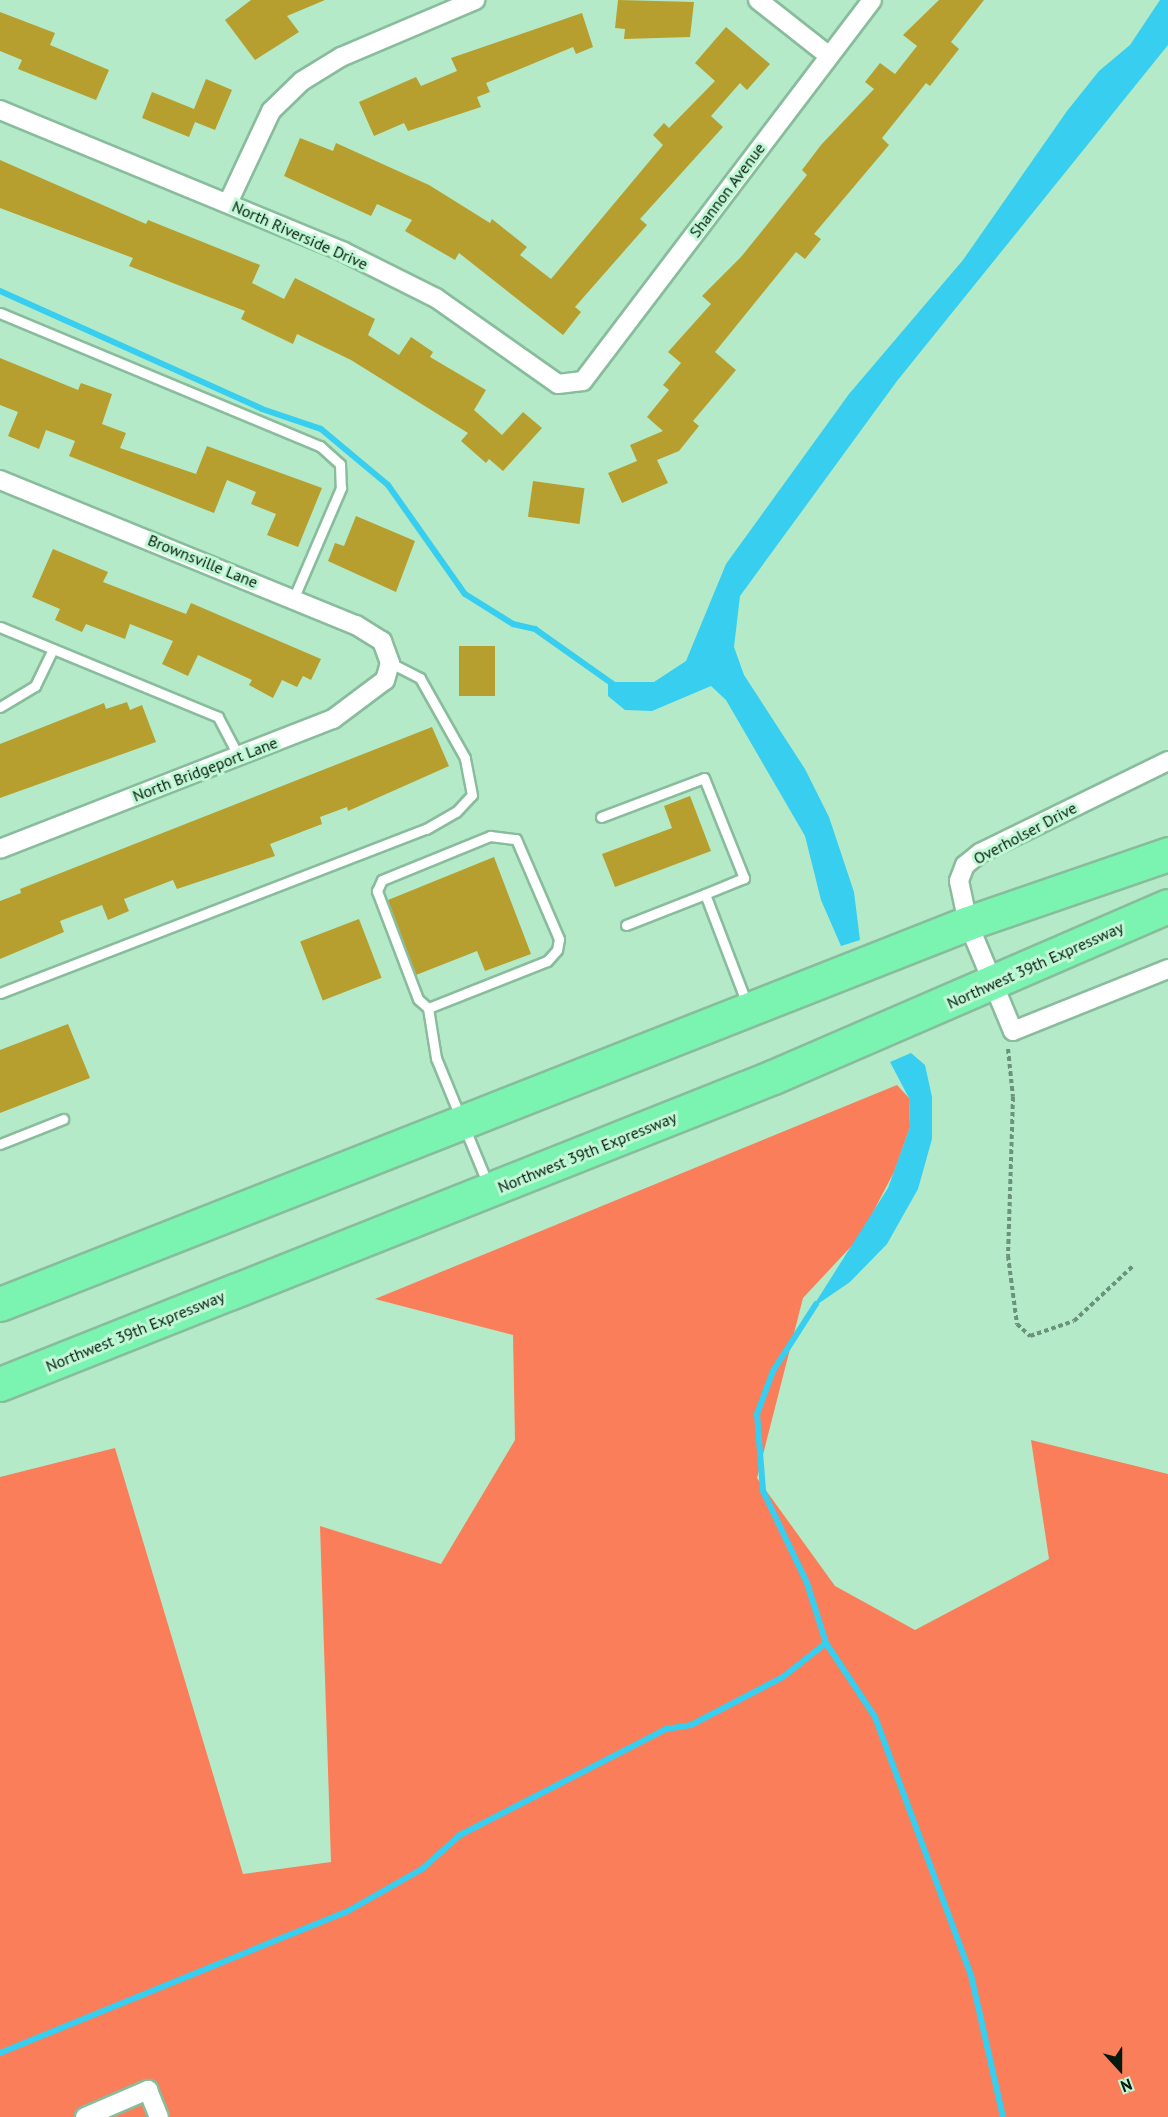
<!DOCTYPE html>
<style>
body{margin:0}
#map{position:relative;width:1168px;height:2117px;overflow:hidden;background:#b4eac8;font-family:"PT Sans",sans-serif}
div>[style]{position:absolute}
.forest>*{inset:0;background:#fb7e5a}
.water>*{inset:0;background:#37cef0}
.stream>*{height:6px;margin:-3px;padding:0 3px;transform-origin:3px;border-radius:3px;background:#37cef0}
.building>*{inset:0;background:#b69f2e;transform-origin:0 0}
.path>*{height:4px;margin-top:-2px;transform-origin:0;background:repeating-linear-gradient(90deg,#6b937a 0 4.5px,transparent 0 7.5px)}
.roads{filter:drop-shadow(2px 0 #88bc9c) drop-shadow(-2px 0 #88bc9c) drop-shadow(0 2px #88bc9c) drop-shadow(0 -2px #88bc9c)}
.lane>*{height:9px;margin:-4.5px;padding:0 4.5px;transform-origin:4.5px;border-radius:4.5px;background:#fff}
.street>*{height:18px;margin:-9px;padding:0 9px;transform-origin:9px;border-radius:9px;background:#fff}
.highway>*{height:33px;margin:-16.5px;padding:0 16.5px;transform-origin:16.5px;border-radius:16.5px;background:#7af4b0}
span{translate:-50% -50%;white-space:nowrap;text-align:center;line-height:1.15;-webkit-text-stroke:6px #c1f8d5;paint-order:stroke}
.street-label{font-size:16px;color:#061a0f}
.north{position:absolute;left:1090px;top:2039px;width:60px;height:60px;-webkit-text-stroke:4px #c1f8d5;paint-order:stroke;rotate:159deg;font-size:16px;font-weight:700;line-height:24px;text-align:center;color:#061a0f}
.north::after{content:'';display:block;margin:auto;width:21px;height:27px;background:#061a0f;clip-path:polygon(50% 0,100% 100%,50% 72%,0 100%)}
</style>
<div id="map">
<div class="forest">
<i style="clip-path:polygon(897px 1085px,909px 1098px,910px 1127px,894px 1172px,860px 1237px,803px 1298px,757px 1478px,835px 1586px,915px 1630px,1049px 1559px,1031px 1440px,1168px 1474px,1168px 2117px,0 2117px,0 1477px,115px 1448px,243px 1874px,331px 1862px,320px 1526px,441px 1564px,515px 1440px,513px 1335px,375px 1299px)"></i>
</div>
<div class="water">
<i style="clip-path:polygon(1160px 0,1168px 0,1168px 45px,897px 381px,740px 596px,734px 647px,744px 675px,805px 769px,829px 817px,854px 892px,860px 940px,841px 946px,821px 900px,805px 836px,726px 700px,711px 686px,652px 711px,625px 710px,608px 696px,608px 682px,654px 682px,686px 661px,726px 564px,849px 394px,963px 260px,1067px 111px,1099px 71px,1130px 45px)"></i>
<i style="clip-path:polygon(911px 1053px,925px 1065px,932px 1097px,932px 1139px,918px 1189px,887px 1244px,850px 1282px,812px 1308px,888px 1188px,910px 1127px,909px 1098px,890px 1062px)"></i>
</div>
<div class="stream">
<i style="left:0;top:291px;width:287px;rotate:24.2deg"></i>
<i style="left:262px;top:409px;width:62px;rotate:18.7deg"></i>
<i style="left:321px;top:429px;width:87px;rotate:39.9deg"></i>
<i style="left:388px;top:485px;width:133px;rotate:54.8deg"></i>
<i style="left:465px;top:594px;width:57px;rotate:32deg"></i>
<i style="left:513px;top:624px;width:23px;rotate:13deg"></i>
<i style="left:535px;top:629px;width:97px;rotate:35.3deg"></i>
<i style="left:816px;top:1304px;width:80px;rotate:122.7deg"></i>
<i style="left:773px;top:1371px;width:46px;rotate:110.4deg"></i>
<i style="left:757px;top:1414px;width:77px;rotate:85.5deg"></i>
<i style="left:763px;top:1491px;width:102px;rotate:64.4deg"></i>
<i style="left:807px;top:1583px;width:63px;rotate:72.4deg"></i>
<i style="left:826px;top:1643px;width:89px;rotate:56.5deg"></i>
<i style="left:875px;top:1717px;width:275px;rotate:69.6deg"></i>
<i style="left:971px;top:1975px;width:146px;rotate:77.3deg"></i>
<i style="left:0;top:2053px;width:376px;rotate:-22.2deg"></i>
<i style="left:348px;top:1911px;width:85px;rotate:-29.6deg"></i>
<i style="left:422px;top:1869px;width:51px;rotate:-41.8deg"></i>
<i style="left:460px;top:1835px;width:232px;rotate:-27.2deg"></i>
<i style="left:666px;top:1729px;width:25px;rotate:-9deg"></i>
<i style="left:691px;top:1725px;width:104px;rotate:-27.6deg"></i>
<i style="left:783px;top:1677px;width:55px;rotate:-38.3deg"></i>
</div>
<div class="building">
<i style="clip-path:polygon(251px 0,325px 0,287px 16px,299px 32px,255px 60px,225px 20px)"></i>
<i style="clip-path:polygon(618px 0,694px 2px,690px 37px,624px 39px,625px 29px,615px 28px)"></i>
<i style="clip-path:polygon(939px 0,984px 0,951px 42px,959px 49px,930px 86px,926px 83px,882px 138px,889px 145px,814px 234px,821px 239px,805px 259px,796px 252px,715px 352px,736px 370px,693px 421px,699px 426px,679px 451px,657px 460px,668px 483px,622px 503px,608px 473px,637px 461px,630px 445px,663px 431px,647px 417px,669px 390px,663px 385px,681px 363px,668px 352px,711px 304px,702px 296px,741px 257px,807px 175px,802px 170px,821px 145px,874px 89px,865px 82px,880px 63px,895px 74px,917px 46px,903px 35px)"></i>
<i style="clip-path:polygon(0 12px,55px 33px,50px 45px,109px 70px,96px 100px,18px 69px,22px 60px,0 51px)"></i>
<i style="clip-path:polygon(582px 13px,593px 47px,576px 54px,573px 47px,486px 83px,490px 92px,477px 97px,481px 107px,408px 131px,404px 123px,374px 136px,359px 102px,416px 77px,421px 86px,457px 71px,451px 58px)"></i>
<i style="clip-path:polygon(726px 27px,770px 64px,747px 90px,740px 83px,711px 116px,723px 127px,640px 219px,647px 225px,575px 307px,581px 312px,563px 335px,459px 253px,455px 260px,405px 231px,412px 220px,377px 204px,371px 216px,284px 176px,300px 138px,333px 151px,336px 143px,429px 185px,490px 223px,492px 219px,527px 247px,520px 255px,551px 279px,663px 145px,653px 135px,664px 123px,669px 128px,715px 81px,695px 63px)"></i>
<i style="clip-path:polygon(206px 79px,232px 90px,215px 130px,195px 122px,189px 137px,142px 118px,152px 92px,194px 109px)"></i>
<i style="clip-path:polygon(0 160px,146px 224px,148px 220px,260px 265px,252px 283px,284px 299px,295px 278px,319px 290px,375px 319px,368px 335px,399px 355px,411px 337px,433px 352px,430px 357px,486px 390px,474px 410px,502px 435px,523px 412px,542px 428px,503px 471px,489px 459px,486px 463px,461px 441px,468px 433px,351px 360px,297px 334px,293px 344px,241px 319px,245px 311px,129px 266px,133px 258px,0 208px)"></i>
<i style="clip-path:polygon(0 358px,78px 390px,81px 383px,112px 394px,102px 424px,126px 433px,120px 448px,196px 474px,207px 446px,322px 488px,298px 547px,267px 535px,276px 514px,251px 504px,256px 492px,227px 480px,214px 513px,69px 456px,75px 441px,46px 430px,39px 449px,8px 436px,18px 412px,0 405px)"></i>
<i style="left:533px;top:481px;width:52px;height:36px;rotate:8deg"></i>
<i style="clip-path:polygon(356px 516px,415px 541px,396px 592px,328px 561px,335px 543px,344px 546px)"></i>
<i style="clip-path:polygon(53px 549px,108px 572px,103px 582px,186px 614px,191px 603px,321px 659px,311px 680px,303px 676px,297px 687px,282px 680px,273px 698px,249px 685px,252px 680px,198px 655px,188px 676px,162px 664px,173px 641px,130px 624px,125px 639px,86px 624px,82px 632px,55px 620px,60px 609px,32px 597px)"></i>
<i style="left:459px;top:646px;width:36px;height:50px"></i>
<i style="clip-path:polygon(127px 702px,130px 710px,142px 705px,156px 742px,0 798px,0 744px,104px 703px,106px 709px)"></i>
<i style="clip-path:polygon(432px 727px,449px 766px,348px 811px,347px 807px,320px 817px,322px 824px,270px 844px,275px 856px,177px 889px,173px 880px,124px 899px,129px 911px,108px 920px,102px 905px,60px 921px,64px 932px,0 959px,0 901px,21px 893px,20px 889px)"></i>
<i style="clip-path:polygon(690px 796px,711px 851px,615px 887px,602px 854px,672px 828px,664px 806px)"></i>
<i style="clip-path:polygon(494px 857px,531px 954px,485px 971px,477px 951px,416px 975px,388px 900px)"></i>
<i style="left:359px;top:919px;width:63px;height:63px;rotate:69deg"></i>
<i style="clip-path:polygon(68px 1024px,90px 1078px,0 1113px,0 1050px)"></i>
</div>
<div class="path">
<i style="left:1008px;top:1049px;width:48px;rotate:84.1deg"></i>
<i style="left:1013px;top:1097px;width:159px;rotate:91.8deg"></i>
<i style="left:1008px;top:1256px;width:69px;rotate:82.5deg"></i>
<i style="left:1017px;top:1324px;width:18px;rotate:43deg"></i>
<i style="left:1030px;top:1336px;width:46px;rotate:-18.8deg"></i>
<i style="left:1074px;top:1321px;width:82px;rotate:-43deg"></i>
</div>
<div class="roads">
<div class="lane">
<i style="left:0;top:313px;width:347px;rotate:22.6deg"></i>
<i style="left:320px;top:446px;width:27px;rotate:42deg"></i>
<i style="left:340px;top:464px;width:24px;rotate:88deg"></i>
<i style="left:341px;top:488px;width:119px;rotate:113.3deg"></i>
<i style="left:0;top:627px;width:236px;rotate:22.4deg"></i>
<i style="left:218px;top:717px;width:45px;rotate:62.3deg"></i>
<i style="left:0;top:707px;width:41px;rotate:-31deg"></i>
<i style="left:35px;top:686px;width:41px;rotate:-64.1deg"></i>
<i style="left:601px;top:817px;width:110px;rotate:-20.7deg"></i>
<i style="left:704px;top:778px;width:108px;rotate:68.2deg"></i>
<i style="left:744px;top:878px;width:42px;rotate:157.7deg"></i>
<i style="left:705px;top:894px;width:118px;rotate:69.1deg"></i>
<i style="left:626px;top:925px;width:85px;rotate:-21.4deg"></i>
<i style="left:0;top:993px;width:456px;rotate:-21.1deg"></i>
<i style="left:426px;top:829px;width:34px;rotate:-30deg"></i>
<i style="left:456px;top:812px;width:23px;rotate:-47deg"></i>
<i style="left:472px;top:795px;width:38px;rotate:-101deg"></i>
<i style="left:465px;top:758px;width:92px;rotate:-119.4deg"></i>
<i style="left:420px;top:678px;width:34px;rotate:-153deg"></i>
<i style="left:428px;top:1008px;width:13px;rotate:-138deg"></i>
<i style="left:418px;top:999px;width:116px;rotate:-110.8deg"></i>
<i style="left:377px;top:891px;width:12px;rotate:-66deg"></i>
<i style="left:382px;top:880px;width:117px;rotate:-22.2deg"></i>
<i style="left:490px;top:836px;width:26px;rotate:7deg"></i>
<i style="left:516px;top:839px;width:109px;rotate:66.7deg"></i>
<i style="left:559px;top:939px;width:11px;rotate:100deg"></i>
<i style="left:557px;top:950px;width:15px;rotate:132deg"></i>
<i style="left:547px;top:961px;width:128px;rotate:158.4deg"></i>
<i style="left:428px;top:1008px;width:51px;rotate:80.9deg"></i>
<i style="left:436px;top:1058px;width:137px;rotate:67.7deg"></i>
<i style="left:0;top:1144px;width:68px;rotate:-21.6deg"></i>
</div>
<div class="street">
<i style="left:758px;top:0;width:89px;rotate:38.2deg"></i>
<i style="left:0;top:110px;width:372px;rotate:22.4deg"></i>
<i style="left:344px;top:252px;width:103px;rotate:26.6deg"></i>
<i style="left:436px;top:298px;width:149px;rotate:35.2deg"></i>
<i style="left:558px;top:384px;width:25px;rotate:-7deg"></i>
<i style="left:583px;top:381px;width:478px;rotate:-52.8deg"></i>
<i style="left:228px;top:203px;width:102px;rotate:-64.9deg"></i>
<i style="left:271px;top:111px;width:43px;rotate:-44.1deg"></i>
<i style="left:302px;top:81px;width:46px;rotate:-31.6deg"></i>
<i style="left:341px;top:57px;width:146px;rotate:-23deg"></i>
<i style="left:0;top:480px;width:384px;rotate:22.2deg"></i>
<i style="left:356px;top:625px;width:31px;rotate:32deg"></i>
<i style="left:382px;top:641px;width:23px;rotate:70deg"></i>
<i style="left:390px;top:663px;width:18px;rotate:106deg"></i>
<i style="left:385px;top:680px;width:65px;rotate:143.1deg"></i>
<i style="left:333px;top:719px;width:357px;rotate:158.7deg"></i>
<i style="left:1168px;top:761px;width:209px;rotate:153.9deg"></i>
<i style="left:980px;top:853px;width:19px;rotate:141deg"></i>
<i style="left:965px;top:865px;width:17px;rotate:111deg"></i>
<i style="left:959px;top:881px;width:43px;rotate:77.9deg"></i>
<i style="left:968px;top:923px;width:117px;rotate:67.4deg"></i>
<i style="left:1013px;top:1031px;width:167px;rotate:-21.8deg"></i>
<i style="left:85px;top:2117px;width:69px;rotate:-23.2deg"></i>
<i style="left:148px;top:2090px;width:29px;rotate:68deg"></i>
</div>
<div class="highway">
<i style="left:0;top:1304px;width:1040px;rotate:-21.48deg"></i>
<i style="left:968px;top:923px;width:212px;rotate:-19deg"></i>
<i style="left:0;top:1384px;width:832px;rotate:-21.66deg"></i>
<i style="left:773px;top:1077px;width:430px;rotate:-23.4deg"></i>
</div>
</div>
<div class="street-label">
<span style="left:727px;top:190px;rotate:-53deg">Shannon Avenue</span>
<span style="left:300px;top:235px;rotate:24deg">North Riverside Drive</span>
<span style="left:203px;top:561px;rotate:22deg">Brownsville Lane</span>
<span style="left:205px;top:769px;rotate:-21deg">North Bridgeport Lane</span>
<span style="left:1025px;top:833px;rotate:-28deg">Overholser Drive</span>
<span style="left:1035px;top:965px;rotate:-24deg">Northwest 39th Expressway</span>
<span style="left:587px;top:1152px;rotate:-22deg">Northwest 39th Expressway</span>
<span style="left:135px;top:1331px;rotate:-22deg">Northwest 39th Expressway</span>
</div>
<div class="north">N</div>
</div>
